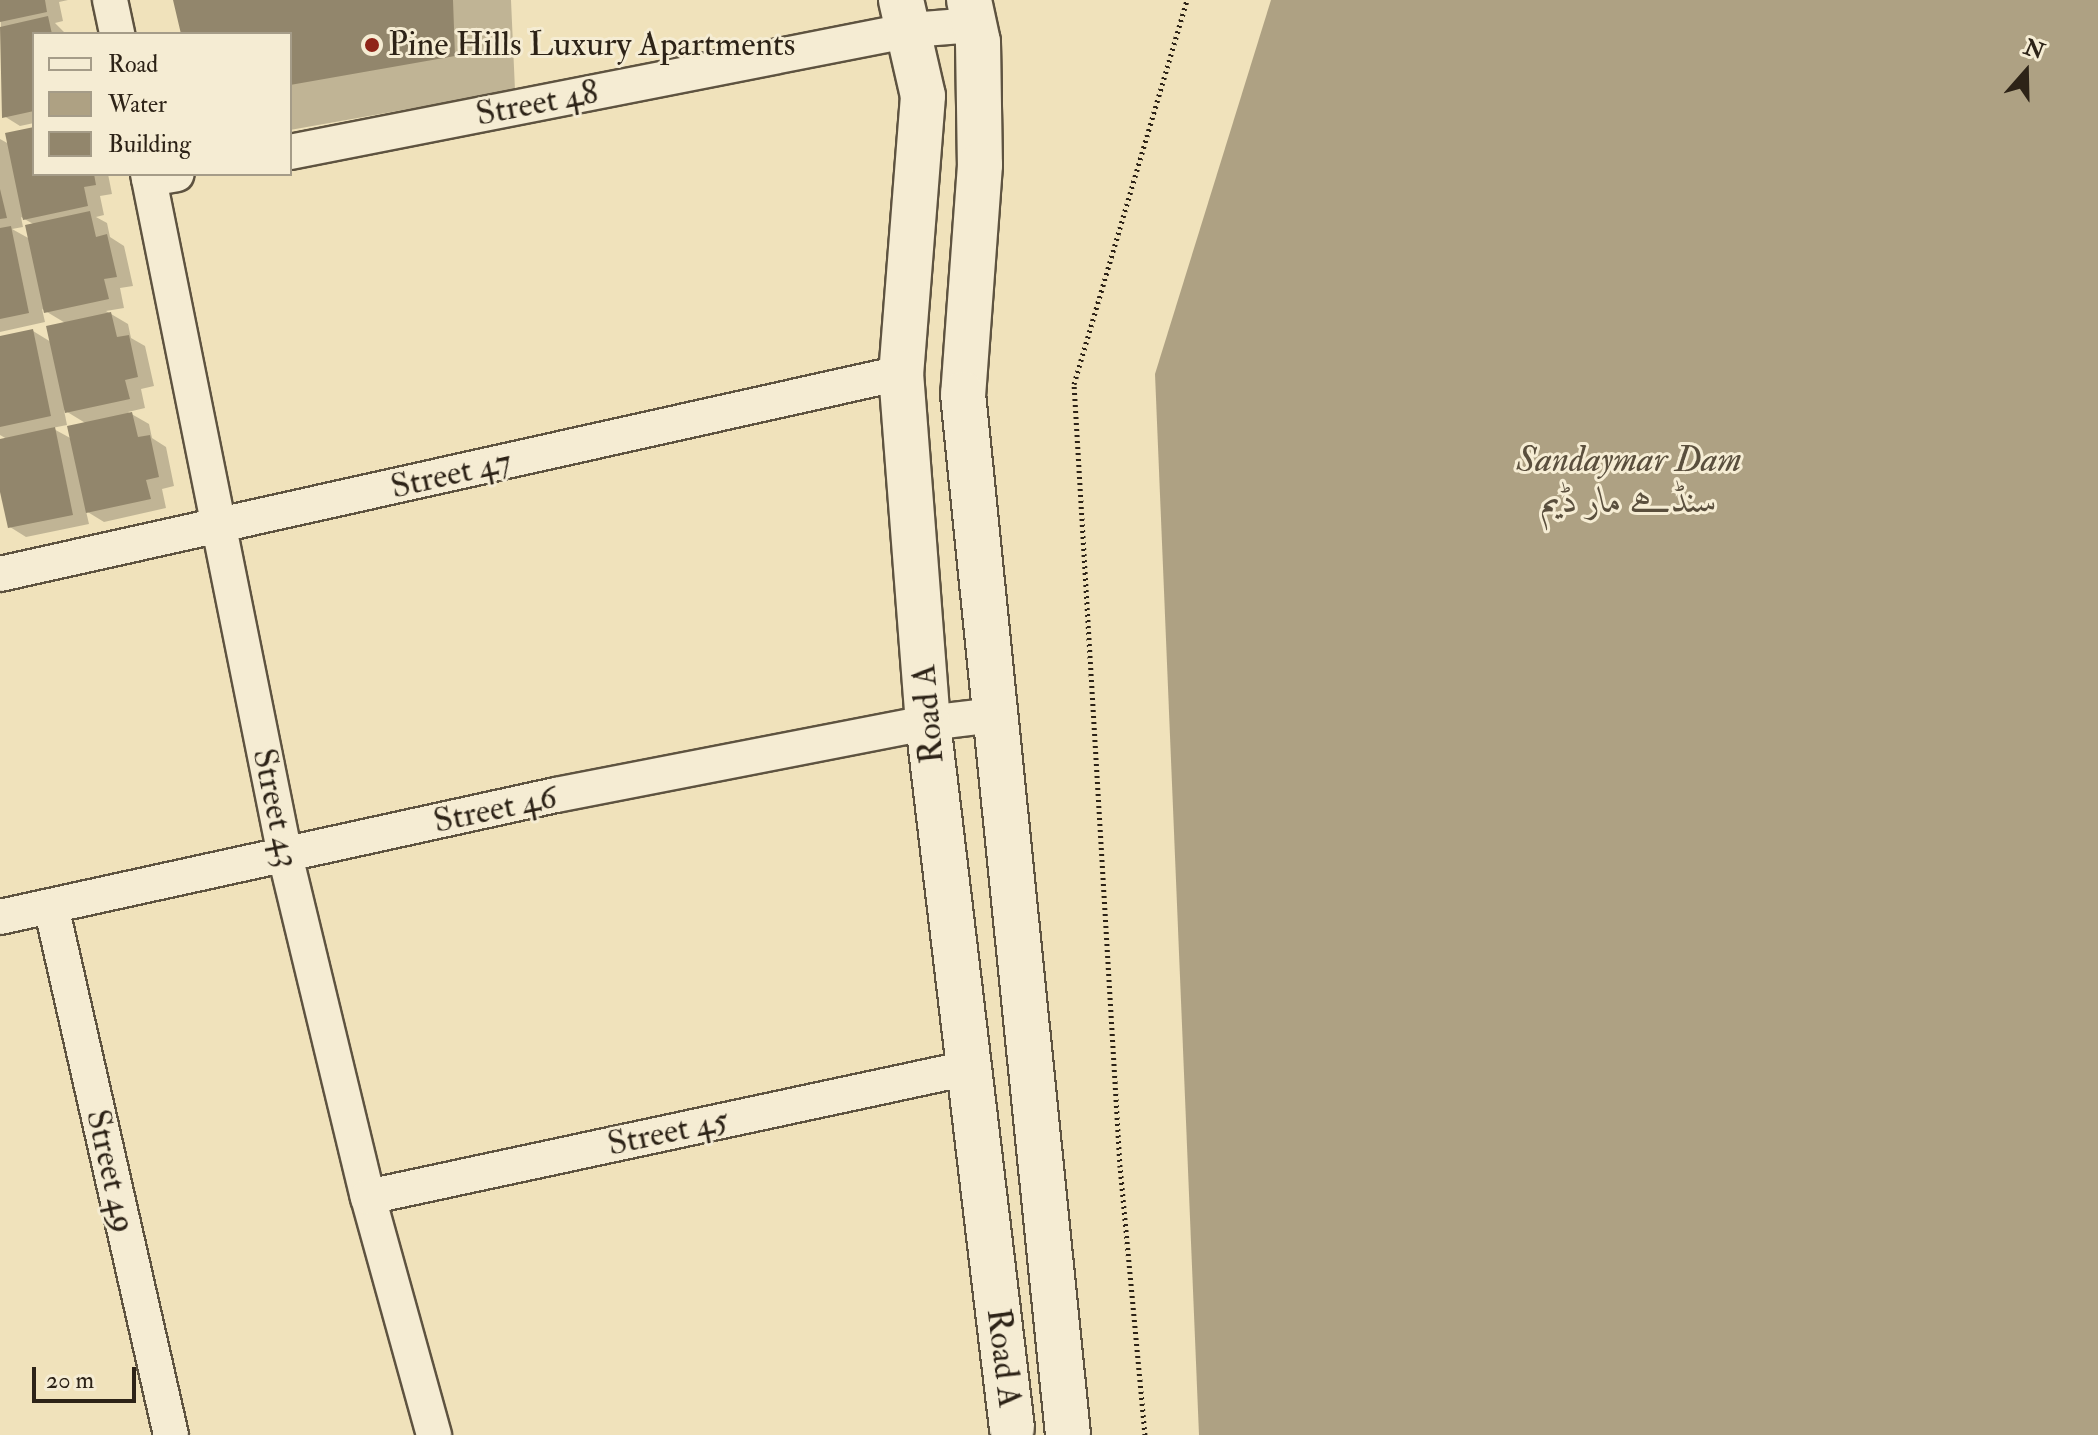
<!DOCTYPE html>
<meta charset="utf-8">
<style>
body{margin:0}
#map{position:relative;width:2098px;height:1435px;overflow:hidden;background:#f0e2bb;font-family:"IM FELL Double Pica",Amiri,serif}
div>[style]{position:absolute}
.water>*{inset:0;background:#aea183}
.shadow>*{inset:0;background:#0003}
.building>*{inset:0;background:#92866c}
.path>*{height:5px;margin-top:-2.5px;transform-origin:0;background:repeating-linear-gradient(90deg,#2d2317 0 2px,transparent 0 6px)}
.roads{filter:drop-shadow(2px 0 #5e5340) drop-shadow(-2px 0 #5e5340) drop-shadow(0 2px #5e5340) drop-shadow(0 -2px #5e5340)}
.street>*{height:34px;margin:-17px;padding:0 17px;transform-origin:17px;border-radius:17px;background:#f5ecd3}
.secondary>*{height:44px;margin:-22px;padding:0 22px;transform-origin:22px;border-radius:22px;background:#f5ecd3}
.dots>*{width:22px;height:22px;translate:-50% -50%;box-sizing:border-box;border:4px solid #f5ecd3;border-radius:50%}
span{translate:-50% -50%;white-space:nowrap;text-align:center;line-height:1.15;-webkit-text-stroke:6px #f5ecd3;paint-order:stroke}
.poi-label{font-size:34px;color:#2d2317}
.left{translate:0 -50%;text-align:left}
.street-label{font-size:34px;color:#2d2317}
.water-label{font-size:36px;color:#5a4f3d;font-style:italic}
.legend{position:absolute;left:32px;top:32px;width:260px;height:144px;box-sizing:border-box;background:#f5ecd3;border:2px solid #a59c88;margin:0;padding:10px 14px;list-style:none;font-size:24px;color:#2d2317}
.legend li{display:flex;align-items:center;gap:16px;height:40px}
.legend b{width:40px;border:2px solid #a59c88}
.north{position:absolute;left:1986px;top:32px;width:80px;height:80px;-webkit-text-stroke:6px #f5ecd3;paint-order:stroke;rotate:20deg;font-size:22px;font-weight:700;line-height:32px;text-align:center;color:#2d2317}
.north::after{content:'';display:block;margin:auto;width:28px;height:36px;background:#2d2317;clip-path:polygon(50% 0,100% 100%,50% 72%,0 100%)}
.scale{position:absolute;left:32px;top:1367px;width:104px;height:36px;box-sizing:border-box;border:4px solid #2d2317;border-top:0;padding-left:10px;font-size:24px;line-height:28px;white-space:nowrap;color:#2d2317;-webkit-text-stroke:6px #f5ecd3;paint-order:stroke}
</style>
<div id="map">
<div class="water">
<i style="clip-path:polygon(1271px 0,2098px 0,2098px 1435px,1199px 1435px,1155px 374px)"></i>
</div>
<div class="shadow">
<i style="clip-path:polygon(0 0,68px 0,59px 2px,63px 21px,55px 23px,66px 34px,34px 34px,34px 123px,20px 126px,4px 116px)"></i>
<i style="clip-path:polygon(175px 0,511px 0,515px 90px,290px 130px,290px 34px,183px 34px)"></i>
<i style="clip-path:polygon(evenodd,34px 129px,34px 174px,108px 174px,112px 194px,100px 196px,104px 215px,96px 217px,107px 223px,110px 237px,124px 246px,133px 286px,120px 288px,124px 308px,106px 311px,128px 324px,131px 338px,145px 346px,154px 386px,141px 389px,145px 408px,128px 412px,149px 424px,152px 438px,166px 447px,174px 486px,162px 489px,166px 508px,104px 522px,86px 511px,89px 524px,26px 537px,10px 527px,0 482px,0 441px,7px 439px,0 435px,0 338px,33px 331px,51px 342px,67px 324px,42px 309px,45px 322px,0 332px,0 139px,9px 144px,34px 129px,21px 217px,35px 225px,30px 239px,12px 229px,23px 227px,21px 217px,34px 129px,64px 410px,87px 424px,72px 439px,52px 428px,67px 425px,64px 410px)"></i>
</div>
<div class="building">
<i style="clip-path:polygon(0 0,45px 0,47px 12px,0 22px)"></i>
<i style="clip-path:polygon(173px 0,453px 0,455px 56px,290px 85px,290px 34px,181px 34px)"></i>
<i style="clip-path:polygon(48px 16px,52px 34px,34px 34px,34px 111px,2px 118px,0 27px)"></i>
<i style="clip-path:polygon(34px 127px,34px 174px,94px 174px,96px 185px,84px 187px,88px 206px,23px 220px,5px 133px)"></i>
<i style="clip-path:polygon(0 189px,7px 218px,0 219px)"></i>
<i style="clip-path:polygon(90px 211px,96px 237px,107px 234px,117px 277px,104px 279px,109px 299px,44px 313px,25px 225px)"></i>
<i style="clip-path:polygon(11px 226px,29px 313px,0 319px,0 228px)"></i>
<i style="clip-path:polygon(111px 312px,117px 337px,129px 335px,138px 377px,125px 380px,130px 399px,65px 413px,46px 326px)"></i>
<i style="clip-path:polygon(33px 329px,51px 416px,0 427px,0 336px)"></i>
<i style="clip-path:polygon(132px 412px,138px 437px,150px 435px,159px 477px,146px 480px,151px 499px,86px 513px,67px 426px)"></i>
<i style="clip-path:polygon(55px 427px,73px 515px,8px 528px,0 492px,0 439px)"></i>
</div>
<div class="path">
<i style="left:1145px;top:1435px;width:269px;rotate:-95.3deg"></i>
<i style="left:1120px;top:1167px;width:784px;rotate:-93.36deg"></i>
<i style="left:1074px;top:384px;width:400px;rotate:-73.6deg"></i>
</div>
<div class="roads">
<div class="street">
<i style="left:110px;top:0;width:35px;rotate:78deg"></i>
<i style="left:290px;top:152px;width:633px;rotate:-11.11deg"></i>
<i style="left:911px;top:30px;width:63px;rotate:-4.5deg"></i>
<i style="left:148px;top:174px;width:695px;rotate:78.63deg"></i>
<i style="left:285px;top:855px;width:352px;rotate:76.4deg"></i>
<i style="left:368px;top:1197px;width:247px;rotate:74.5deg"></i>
<i style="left:149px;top:179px;width:28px;rotate:-10deg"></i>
<i style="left:0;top:574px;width:923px;rotate:-12.58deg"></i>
<i style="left:51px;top:906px;width:542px;rotate:77.22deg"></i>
<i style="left:0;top:917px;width:569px;rotate:-12.38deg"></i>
<i style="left:556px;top:795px;width:379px;rotate:-11deg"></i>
<i style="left:928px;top:723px;width:66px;rotate:-6.9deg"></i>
<i style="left:368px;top:1197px;width:614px;rotate:-12.13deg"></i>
</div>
<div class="secondary">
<i style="left:901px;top:0;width:98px;rotate:77.1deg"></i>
<i style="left:923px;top:96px;width:278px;rotate:94.5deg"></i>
<i style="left:901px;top:373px;width:351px;rotate:85.6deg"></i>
<i style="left:928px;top:723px;width:710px;rotate:83.21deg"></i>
<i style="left:969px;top:0;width:43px;rotate:77.9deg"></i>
<i style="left:978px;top:42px;width:123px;rotate:89.1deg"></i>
<i style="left:980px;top:165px;width:230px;rotate:94.2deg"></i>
<i style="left:963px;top:394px;width:1046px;rotate:84.24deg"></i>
</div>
</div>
<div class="dots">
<i style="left:372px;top:45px;background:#8f2418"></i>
</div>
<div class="poi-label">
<span class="left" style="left:388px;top:45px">Pine Hills Luxury Apartments</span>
</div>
<div class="street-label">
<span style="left:537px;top:103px;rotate:-11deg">Street 48</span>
<span style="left:451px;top:474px;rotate:-13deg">Street 47</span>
<span style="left:928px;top:714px;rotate:-95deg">Road A</span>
<span style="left:276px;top:808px;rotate:78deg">Street 43</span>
<span style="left:495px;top:809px;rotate:-12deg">Street 46</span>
<span style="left:668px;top:1132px;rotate:-12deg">Street 45</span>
<span style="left:111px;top:1171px;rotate:77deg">Street 49</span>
<span style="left:1004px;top:1358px;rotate:83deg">Road A</span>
</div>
<div class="water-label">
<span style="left:1629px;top:480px">Sandaymar Dam<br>سنڈھے مار ڈیم</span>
</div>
<ul class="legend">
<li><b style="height:10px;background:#f5ecd3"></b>Road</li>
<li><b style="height:22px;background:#aea183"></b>Water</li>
<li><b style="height:22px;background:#92866c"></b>Building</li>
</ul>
<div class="north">N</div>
<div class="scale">20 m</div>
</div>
